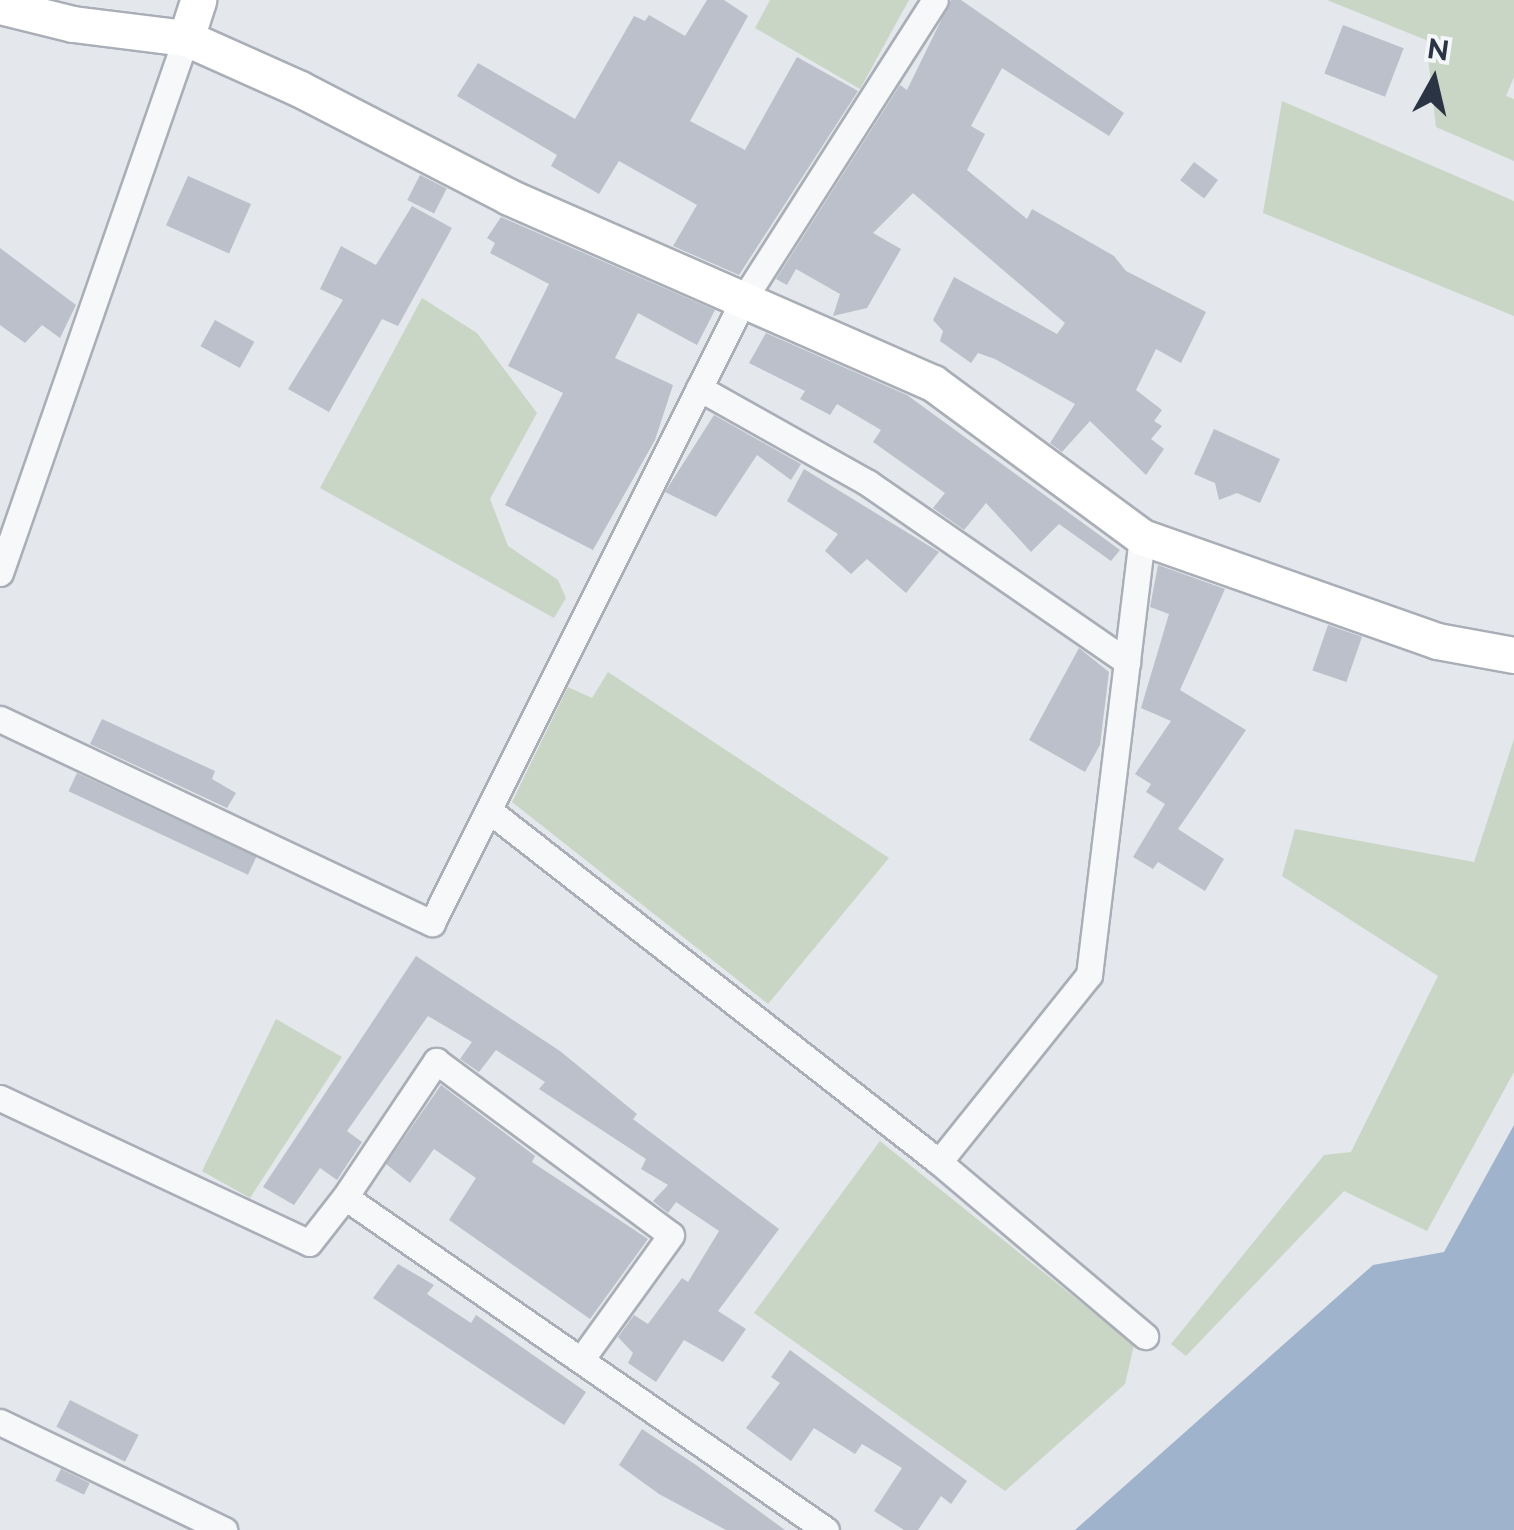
<!DOCTYPE html>
<style>
body{margin:0}
#map{position:relative;width:1514px;height:1530px;overflow:hidden;background:#e4e7ec;font-family:Raleway,sans-serif}
div>[style]{position:absolute}
.green>*{inset:0;background:#c9d6c5}
.water>*{inset:0;background:#9fb4cc}
.building>*{inset:0;background:#bbc0ca;transform-origin:0 0}
.roads{filter:drop-shadow(2px 0 #a9aeb7) drop-shadow(-2px 0 #a9aeb7) drop-shadow(0 2px #a9aeb7) drop-shadow(0 -2px #a9aeb7)}
.street>*{height:25px;margin:-12.5px;padding:0 12.5px;transform-origin:12.5px;border-radius:12.5px;background:#f7f8fa}
.secondary>*{height:35px;margin:-17.5px;padding:0 17.5px;transform-origin:17.5px;border-radius:17.5px;background:#fff}
span{translate:-50% -50%;white-space:nowrap;text-align:center;line-height:1.15;-webkit-text-stroke:8px #f4f6f9;paint-order:stroke}
.north{position:absolute;left:1384px;top:30px;width:100px;height:100px;-webkit-text-stroke:8px #f4f6f9;paint-order:stroke;rotate:8deg;font-size:28px;font-weight:700;line-height:40px;text-align:center;color:#2b3445}
.north::after{content:'';display:block;margin:auto;width:35px;height:45px;background:#2b3445;clip-path:polygon(50% 0,100% 100%,50% 72%,0 100%)}
</style>
<div id="map">
<div class="green">
<i style="clip-path:polygon(770px 0,909px 0,860px 89px,755px 28px)"></i>
<i style="clip-path:polygon(1327px 0,1514px 0,1514px 77px,1506px 96px,1514px 99px,1514px 161px,1436px 127px,1426px 40px)"></i>
<i style="clip-path:polygon(1282px 101px,1514px 201px,1514px 316px,1263px 213px)"></i>
<i style="clip-path:polygon(422px 298px,477px 333px,537px 413px,490px 499px,508px 546px,558px 580px,566px 598px,554px 618px,320px 488px)"></i>
<i style="clip-path:polygon(608px 672px,889px 858px,768px 1004px,512px 802px,568px 687px,592px 698px)"></i>
<i style="clip-path:polygon(1514px 739px,1514px 1072px,1427px 1231px,1344px 1191px,1186px 1356px,1171px 1344px,1324px 1155px,1351px 1152px,1438px 976px,1282px 876px,1295px 829px,1474px 862px)"></i>
<i style="clip-path:polygon(276px 1019px,342px 1057px,250px 1198px,202px 1171px)"></i>
<i style="clip-path:polygon(880px 1141px,1134px 1345px,1125px 1384px,1005px 1491px,754px 1313px)"></i>
</div>
<div class="water">
<i style="clip-path:polygon(1514px 1125px,1514px 1530px,1075px 1530px,1373px 1265px,1444px 1252px)"></i>
</div>
<div class="building">
<i style="clip-path:polygon(707px 0,724px 0,748px 16px,690px 121px,745px 150px,797px 57px,858px 91px,739px 275px,673px 246px,697px 205px,619px 161px,599px 194px,551px 166px,557px 155px,457px 96px,478px 63px,575px 119px,634px 16px,645px 21px,649px 15px,685px 36px)"></i>
<i style="clip-path:polygon(951px 0,961px 0,1124px 113px,1109px 136px,1002px 68px,971px 126px,985px 134px,967px 170px,1027px 219px,1032px 209px,1114px 256px,1126px 271px,1206px 312px,1181px 363px,1156px 349px,1136px 390px,1162px 410px,1154px 421px,1162px 426px,1151px 439px,1164px 449px,1146px 475px,1090px 421px,1062px 452px,1050px 443px,1075px 404px,995px 359px,978px 353px,971px 363px,940px 341px,943px 331px,933px 320px,954px 277px,1057px 334px,1065px 323px,913px 193px,873px 233px,901px 249px,867px 308px,833px 316px,840px 294px,796px 269px,787px 285px,776px 279px,900px 85px,907px 90px)"></i>
<i style="left:1343px;top:25px;width:65px;height:52px;rotate:21deg"></i>
<i style="left:1194px;top:162px;width:30px;height:23px;rotate:37deg"></i>
<i style="left:420px;top:175px;width:30px;height:28px;rotate:27deg"></i>
<i style="left:188px;top:176px;width:69px;height:54px;rotate:24deg"></i>
<i style="clip-path:polygon(412px 206px,452px 228px,398px 326px,382px 319px,329px 412px,288px 389px,343px 300px,320px 289px,341px 246px,376px 265px)"></i>
<i style="clip-path:polygon(501px 217px,715px 310px,697px 345px,638px 313px,615px 358px,673px 385px,655px 440px,593px 550px,505px 505px,563px 393px,508px 366px,549px 284px,490px 253px,495px 243px,487px 238px)"></i>
<i style="clip-path:polygon(0 248px,76px 305px,60px 338px,42px 325px,25px 343px,0 325px)"></i>
<i style="left:215px;top:320px;width:45px;height:30px;rotate:29deg"></i>
<i style="clip-path:polygon(766px 333px,907px 395px,1120px 550px,1111px 561px,1059px 524px,1031px 552px,986px 503px,964px 530px,933px 508px,945px 493px,873px 442px,881px 430px,837px 404px,830px 415px,800px 399px,805px 391px,749px 363px)"></i>
<i style="clip-path:polygon(714px 415px,801px 464px,791px 480px,757px 455px,716px 517px,665px 492px)"></i>
<i style="clip-path:polygon(1214px 429px,1280px 459px,1260px 503px,1237px 493px,1219px 500px,1215px 483px,1194px 474px)"></i>
<i style="clip-path:polygon(804px 469px,939px 552px,906px 593px,867px 559px,851px 574px,825px 551px,838px 534px,787px 501px)"></i>
<i style="clip-path:polygon(1158px 565px,1225px 589px,1180px 690px,1246px 730px,1178px 829px,1224px 859px,1205px 891px,1158px 862px,1153px 869px,1133px 857px,1165px 804px,1146px 792px,1151px 784px,1135px 774px,1171px 721px,1141px 708px,1169px 614px,1150px 607px)"></i>
<i style="left:1328px;top:625px;width:36px;height:48px;rotate:19deg"></i>
<i style="clip-path:polygon(1079px 648px,1109px 672px,1100px 745px,1085px 772px,1029px 740px)"></i>
<i style="clip-path:polygon(102px 719px,215px 771px,212px 779px,236px 793px,227px 808px,90px 744px)"></i>
<i style="left:77px;top:773px;width:198px;height:20px;rotate:25deg"></i>
<i style="clip-path:polygon(416px 956px,560px 1051px,637px 1114px,633px 1119px,779px 1229px,718px 1311px,746px 1329px,723px 1362px,684px 1340px,656px 1382px,628px 1363px,633px 1353px,618px 1337px,634px 1315px,648px 1324px,682px 1278px,688px 1282px,719px 1231px,676px 1202px,668px 1213px,653px 1201px,668px 1185px,641px 1169px,646px 1159px,539px 1089px,545px 1082px,496px 1050px,479px 1072px,460px 1059px,472px 1042px,428px 1016px,347px 1131px,362px 1142px,337px 1180px,320px 1168px,294px 1205px,263px 1187px)"></i>
<i style="clip-path:polygon(441px 1085px,535px 1156px,532px 1162px,648px 1239px,590px 1319px,449px 1220px,476px 1178px,434px 1149px,410px 1183px,386px 1164px)"></i>
<i style="clip-path:polygon(398px 1264px,434px 1285px,427px 1294px,471px 1323px,476px 1315px,586px 1392px,564px 1425px,373px 1298px)"></i>
<i style="clip-path:polygon(790px 1350px,967px 1481px,951px 1504px,941px 1496px,918px 1530px,904px 1530px,874px 1511px,902px 1468px,862px 1444px,855px 1454px,814px 1428px,791px 1461px,746px 1428px,780px 1383px,771px 1377px)"></i>
<i style="left:70px;top:1400px;width:77px;height:30px;rotate:27deg"></i>
<i style="clip-path:polygon(642px 1429px,696px 1465px,785px 1530px,726px 1530px,659px 1494px,619px 1465px)"></i>
<i style="left:61px;top:1469px;width:32px;height:13px;rotate:26deg"></i>
</div>
<div class="roads">
<div class="street">
<i style="left:699px;top:388px;width:194px;rotate:29.3deg"></i>
<i style="left:868px;top:483px;width:315px;rotate:34.6deg"></i>
<i style="left:0;top:573px;width:566px;rotate:-70.83deg"></i>
<i style="left:0;top:719px;width:478px;rotate:25.3deg"></i>
<i style="left:432px;top:923px;width:696px;rotate:-63.47deg"></i>
<i style="left:743px;top:300px;width:356px;rotate:-57.4deg"></i>
<i style="left:491px;top:812px;width:569px;rotate:38deg"></i>
<i style="left:939px;top:1162px;width:270px;rotate:40.2deg"></i>
<i style="left:0;top:1098px;width:341px;rotate:25.1deg"></i>
<i style="left:309px;top:1243px;width:58px;rotate:-52deg"></i>
<i style="left:345px;top:1197px;width:585px;rotate:34.7deg"></i>
<i style="left:939px;top:1162px;width:240px;rotate:-51.3deg"></i>
<i style="left:1089px;top:975px;width:441px;rotate:-83.1deg"></i>
<i style="left:345px;top:1197px;width:164px;rotate:-56.2deg"></i>
<i style="left:436px;top:1061px;width:292px;rotate:36.5deg"></i>
<i style="left:671px;top:1235px;width:154px;rotate:125.8deg"></i>
<i style="left:0;top:1422px;width:249px;rotate:25.7deg"></i>
</div>
<div class="secondary">
<i style="left:0;top:6px;width:75px;rotate:13.9deg"></i>
<i style="left:73px;top:24px;width:114px;rotate:7.1deg"></i>
<i style="left:186px;top:38px;width:125px;rotate:24.1deg"></i>
<i style="left:300px;top:89px;width:235px;rotate:27.3deg"></i>
<i style="left:509px;top:197px;width:463px;rotate:23.7deg"></i>
<i style="left:933px;top:383px;width:260px;rotate:36.4deg"></i>
<i style="left:1142px;top:537px;width:313px;rotate:19.4deg"></i>
<i style="left:1437px;top:641px;width:78px;rotate:10.3deg"></i>
<i style="left:186px;top:38px;width:40px;rotate:-72deg"></i>
</div>
</div>
<div class="north">N</div>
</div>
